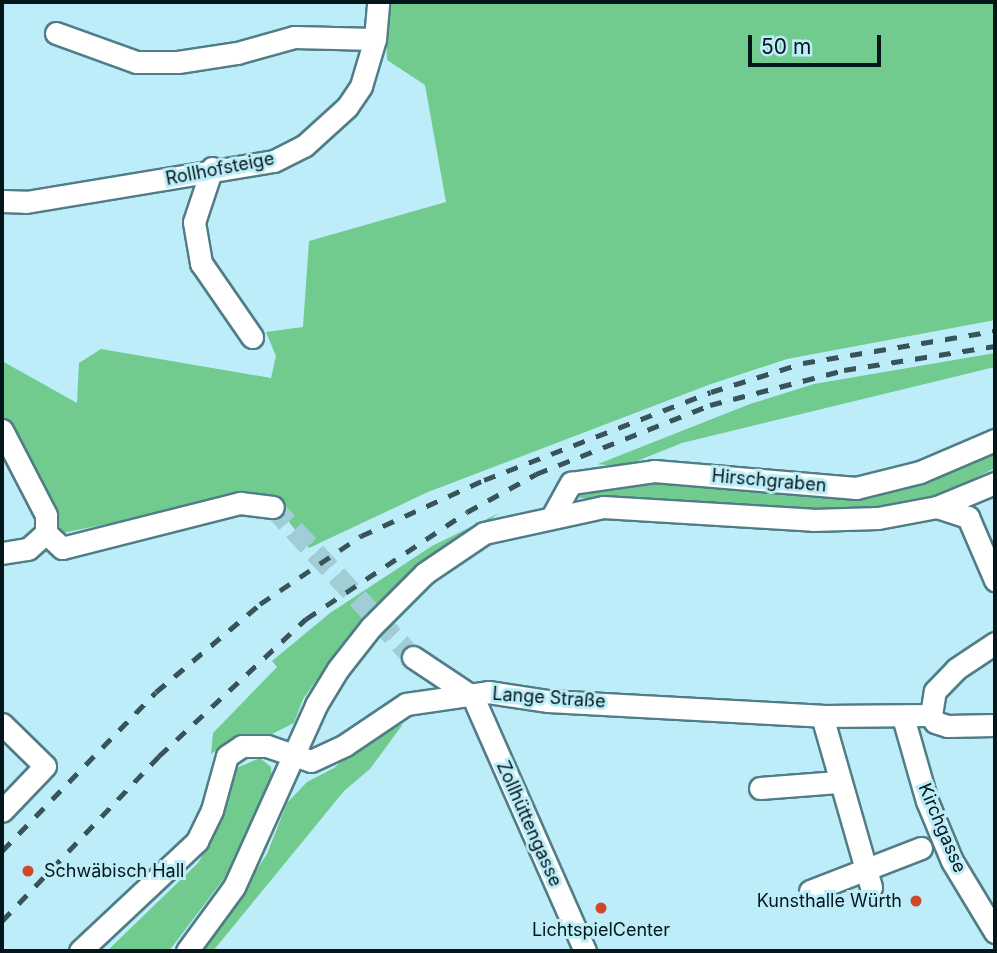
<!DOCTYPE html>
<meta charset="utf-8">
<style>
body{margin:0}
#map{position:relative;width:997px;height:953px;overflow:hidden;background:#bdedf8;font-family:Inter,sans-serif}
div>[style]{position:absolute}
.green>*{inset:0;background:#71cb8f}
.minor-tunnel>*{height:21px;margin-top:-10.5px;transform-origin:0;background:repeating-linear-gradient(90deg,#a1cdd7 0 21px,transparent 0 31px)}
.roads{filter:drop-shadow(2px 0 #517d87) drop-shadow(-2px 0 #517d87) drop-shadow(0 2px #517d87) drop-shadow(0 -2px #517d87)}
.minor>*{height:21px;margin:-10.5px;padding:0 10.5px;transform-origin:10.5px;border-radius:10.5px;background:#fff}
.rail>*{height:5px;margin-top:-2.5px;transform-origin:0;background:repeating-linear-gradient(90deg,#395459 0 12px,transparent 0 24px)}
.dots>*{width:19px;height:19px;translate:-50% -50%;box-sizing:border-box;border:4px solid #bdedf8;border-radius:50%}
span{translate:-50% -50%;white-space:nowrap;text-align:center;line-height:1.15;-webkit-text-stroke:6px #bdedf8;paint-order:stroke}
.street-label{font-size:18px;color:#041619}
.poi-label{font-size:18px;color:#041619}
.left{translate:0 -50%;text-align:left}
.right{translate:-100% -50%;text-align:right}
.frame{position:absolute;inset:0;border:4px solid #041619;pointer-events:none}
.scale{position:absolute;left:748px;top:35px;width:133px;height:32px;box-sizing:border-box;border:4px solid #041619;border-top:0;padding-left:9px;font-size:21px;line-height:24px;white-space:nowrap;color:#041619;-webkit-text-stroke:5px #bdedf8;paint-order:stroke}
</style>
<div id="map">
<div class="green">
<i style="clip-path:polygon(385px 2px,995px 2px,995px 320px,787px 359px,711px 384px,428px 492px,309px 548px,276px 505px,234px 499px,62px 533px,23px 448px,2px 415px,2px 361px,77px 403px,79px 363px,101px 349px,271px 378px,276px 356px,266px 332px,303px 327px,309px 241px,446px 202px,425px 85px,387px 60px)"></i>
<i style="clip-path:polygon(995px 353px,995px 367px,682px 443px,622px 467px,598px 464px,750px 404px,814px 384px)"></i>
<i style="clip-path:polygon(995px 449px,995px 468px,926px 503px,892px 510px,803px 513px,568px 497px,573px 487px,700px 478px,832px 495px)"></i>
<i style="clip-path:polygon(499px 513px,384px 599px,326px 667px,303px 699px,294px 723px,270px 735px,228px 742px,211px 754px,213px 733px,277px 667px,272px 661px,330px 613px,432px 546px)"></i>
<i style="clip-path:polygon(403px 724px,370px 769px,344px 791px,213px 951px,203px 951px,267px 854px,287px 803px,307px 782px,334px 768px,366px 740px)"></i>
<i style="clip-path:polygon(260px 758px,271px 767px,272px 782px,235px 864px,169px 951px,107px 951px,198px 863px,213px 837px,224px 788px,234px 769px)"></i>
</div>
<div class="minor-tunnel">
<i style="left:273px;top:507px;width:205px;rotate:47deg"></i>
</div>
<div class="roads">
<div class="minor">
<i style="left:56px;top:33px;width:85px;rotate:19.9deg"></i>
<i style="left:136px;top:62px;width:42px"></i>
<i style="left:178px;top:62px;width:60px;rotate:-8.7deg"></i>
<i style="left:237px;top:53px;width:59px;rotate:-15.7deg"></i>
<i style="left:294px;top:37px;width:81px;rotate:1.4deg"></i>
<i style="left:212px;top:168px;width:57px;rotate:108.4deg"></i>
<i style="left:194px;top:222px;width:42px;rotate:80.3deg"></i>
<i style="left:201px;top:263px;width:90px;rotate:55.4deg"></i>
<i style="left:2px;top:201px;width:24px;rotate:2deg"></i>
<i style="left:26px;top:202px;width:251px;rotate:-9.4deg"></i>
<i style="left:274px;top:161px;width:34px;rotate:-27deg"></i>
<i style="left:304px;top:146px;width:58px;rotate:-42.2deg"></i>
<i style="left:347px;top:107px;width:25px;rotate:-56deg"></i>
<i style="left:361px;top:86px;width:49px;rotate:-73.4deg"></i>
<i style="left:375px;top:39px;width:37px;rotate:-85deg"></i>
<i style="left:2px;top:430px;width:96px;rotate:62.6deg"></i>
<i style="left:46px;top:515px;width:18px;rotate:90deg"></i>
<i style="left:937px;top:507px;width:33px;rotate:18deg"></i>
<i style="left:968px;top:517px;width:69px;rotate:66.8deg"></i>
<i style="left:553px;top:515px;width:37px;rotate:-61deg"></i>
<i style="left:571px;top:483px;width:84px;rotate:-8.2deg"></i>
<i style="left:654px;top:471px;width:203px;rotate:4.8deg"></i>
<i style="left:856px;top:488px;width:66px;rotate:-14deg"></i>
<i style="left:920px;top:472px;width:82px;rotate:-23.1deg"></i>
<i style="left:46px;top:533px;width:22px;rotate:43deg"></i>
<i style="left:62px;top:548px;width:184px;rotate:-14.2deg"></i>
<i style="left:240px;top:503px;width:33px;rotate:7deg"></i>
<i style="left:2px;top:553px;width:26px;rotate:-9deg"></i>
<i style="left:28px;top:549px;width:24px;rotate:-42deg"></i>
<i style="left:413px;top:657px;width:72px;rotate:33.7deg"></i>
<i style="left:473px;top:697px;width:278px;rotate:66.2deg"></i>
<i style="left:931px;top:715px;width:24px;rotate:-81deg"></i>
<i style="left:935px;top:691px;width:30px;rotate:-46deg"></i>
<i style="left:956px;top:669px;width:47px;rotate:-33.7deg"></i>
<i style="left:931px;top:715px;width:8px;rotate:60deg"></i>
<i style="left:935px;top:722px;width:13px;rotate:18deg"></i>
<i style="left:947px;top:726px;width:48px;rotate:-1.2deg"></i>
<i style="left:822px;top:716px;width:178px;rotate:74deg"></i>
<i style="left:903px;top:717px;width:87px;rotate:74.1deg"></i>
<i style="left:927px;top:801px;width:65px;rotate:67.4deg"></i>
<i style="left:952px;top:861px;width:83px;rotate:58.8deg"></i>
<i style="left:2px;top:724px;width:60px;rotate:44.3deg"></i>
<i style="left:45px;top:766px;width:62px;rotate:133.7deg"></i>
<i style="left:760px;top:788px;width:78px;rotate:-4.4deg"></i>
<i style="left:810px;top:891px;width:119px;rotate:-21.2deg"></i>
<i style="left:80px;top:951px;width:161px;rotate:-43.2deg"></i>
<i style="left:197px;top:841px;width:34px;rotate:-64deg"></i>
<i style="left:212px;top:810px;width:56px;rotate:-74.5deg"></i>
<i style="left:227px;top:756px;width:18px;rotate:-34deg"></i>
<i style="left:242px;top:746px;width:25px"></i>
<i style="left:267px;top:746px;width:46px;rotate:18.8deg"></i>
<i style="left:311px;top:761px;width:38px;rotate:-25deg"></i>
<i style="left:345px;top:745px;width:73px;rotate:-33.9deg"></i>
<i style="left:406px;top:704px;width:83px;rotate:-8.3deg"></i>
<i style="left:488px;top:692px;width:61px;rotate:8.5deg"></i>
<i style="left:548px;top:701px;width:274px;rotate:3.1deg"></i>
<i style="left:822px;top:716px;width:109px;rotate:-0.5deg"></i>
<i style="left:187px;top:951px;width:79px;rotate:-53.7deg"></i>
<i style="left:234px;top:887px;width:200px;rotate:-65.7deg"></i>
<i style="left:316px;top:705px;width:42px;rotate:-58.6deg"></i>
<i style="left:338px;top:669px;width:53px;rotate:-51.8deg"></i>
<i style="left:371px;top:627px;width:76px;rotate:-45deg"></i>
<i style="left:425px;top:573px;width:71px;rotate:-34.1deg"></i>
<i style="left:484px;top:533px;width:122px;rotate:-12.3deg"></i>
<i style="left:603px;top:507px;width:210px;rotate:3.5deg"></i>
<i style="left:813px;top:520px;width:65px;rotate:-1.8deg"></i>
<i style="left:878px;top:518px;width:60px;rotate:-10.6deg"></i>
<i style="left:937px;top:507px;width:63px;rotate:-22.5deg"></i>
</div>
</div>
<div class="rail">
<i style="left:2px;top:851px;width:221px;rotate:-45.9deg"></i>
<i style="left:156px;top:692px;width:136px;rotate:-40.2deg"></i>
<i style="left:260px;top:604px;width:122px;rotate:-34deg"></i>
<i style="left:361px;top:536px;width:135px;rotate:-24.5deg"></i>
<i style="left:484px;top:480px;width:243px;rotate:-21.2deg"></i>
<i style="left:711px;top:392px;width:96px;rotate:-17.5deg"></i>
<i style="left:803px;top:363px;width:195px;rotate:-9.5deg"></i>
<i style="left:2px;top:921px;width:228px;rotate:-46.4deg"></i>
<i style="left:159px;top:756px;width:201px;rotate:-43deg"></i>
<i style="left:306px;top:619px;width:193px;rotate:-33.6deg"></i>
<i style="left:467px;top:512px;width:79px;rotate:-28.8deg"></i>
<i style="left:536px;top:474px;width:187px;rotate:-21.6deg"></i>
<i style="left:710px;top:405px;width:138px;rotate:-14.6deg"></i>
<i style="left:844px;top:370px;width:153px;rotate:-9deg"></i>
</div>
<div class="dots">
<i style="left:28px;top:871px;background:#d1472a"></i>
<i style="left:916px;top:901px;background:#d1472a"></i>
<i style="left:601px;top:908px;background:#d1472a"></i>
</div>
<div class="street-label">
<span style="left:220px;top:169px;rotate:-11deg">Rollhofsteige</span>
<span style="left:769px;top:481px;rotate:5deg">Hirschgraben</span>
<span style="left:549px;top:698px;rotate:4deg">Lange Straße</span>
<span style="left:529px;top:824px;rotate:66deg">Zollhüttengasse</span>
<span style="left:942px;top:828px;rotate:67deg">Kirchgasse</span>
</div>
<div class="poi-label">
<span class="left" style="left:44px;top:871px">Schwäbisch Hall</span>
<span class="right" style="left:902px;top:901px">Kunsthalle Würth</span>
<span style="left:601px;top:930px">LichtspielCenter</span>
</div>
<div class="frame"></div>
<div class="scale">50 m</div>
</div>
